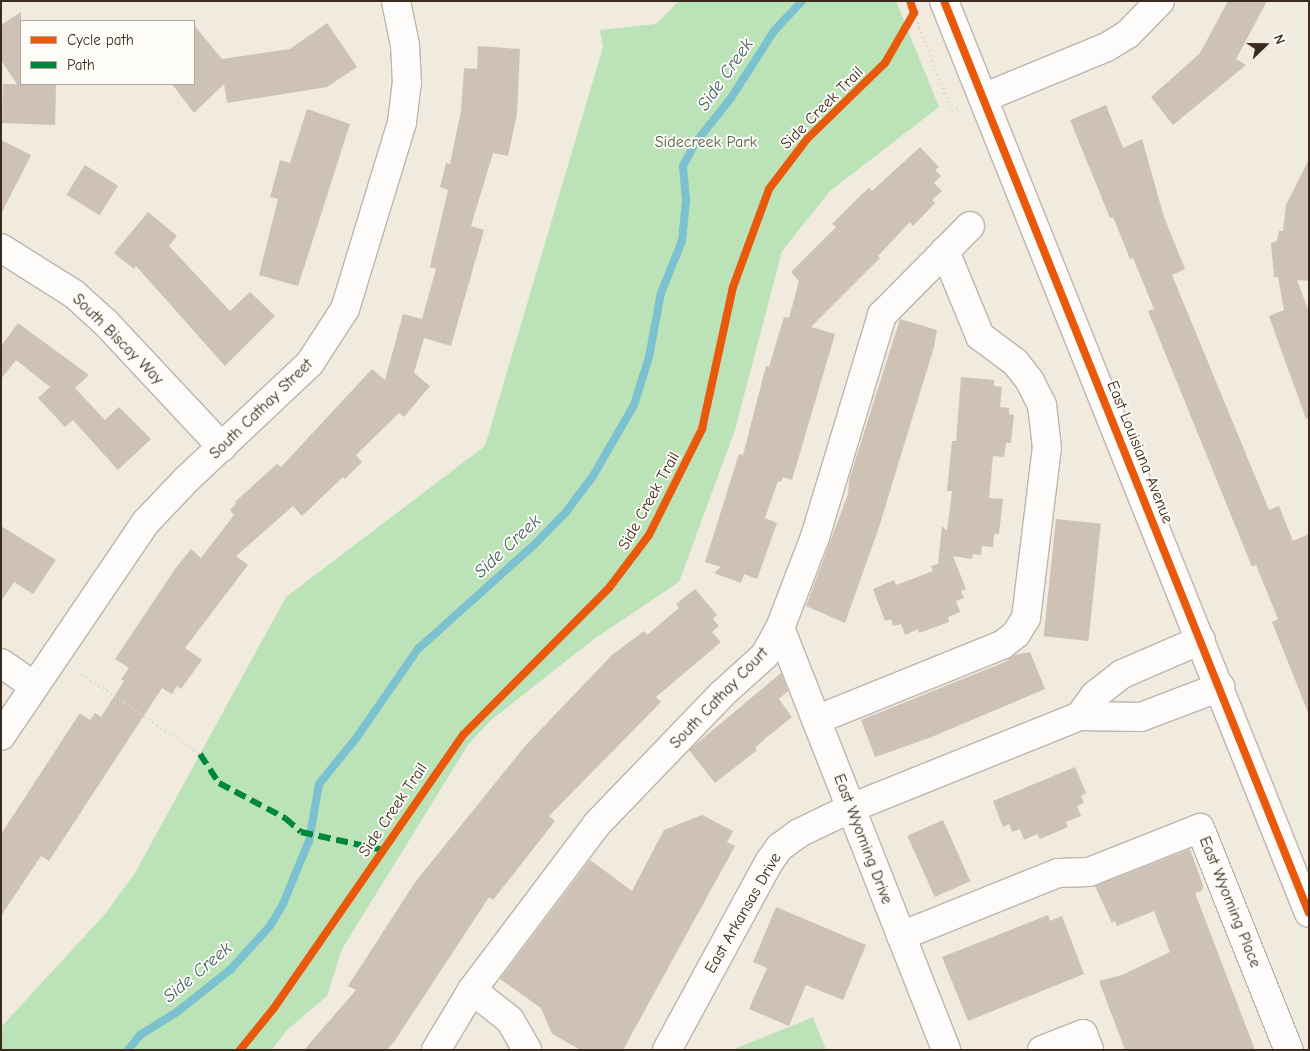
<!DOCTYPE html>
<style>
body{margin:0}
#map{position:relative;width:1310px;height:1051px;overflow:hidden;background:#f1eadf;font-family:"Comic Neue",sans-serif}
div>[style]{position:absolute}
.green>*{inset:0;background:#bce2b8}
.stream>*{height:8px;margin:-4px;padding:0 4px;transform-origin:4px;border-radius:4px;background:#7bc1cf}
.building>*{inset:0;background:#cdc2b5;transform-origin:0 0}
.path>*{height:3px;margin-top:-1.5px;transform-origin:0;background:repeating-linear-gradient(90deg,#d8d4d1 0 1px,transparent 0 5px)}
.roads{filter:drop-shadow(1px 0 #bcb5ae) drop-shadow(-1px 0 #bcb5ae) drop-shadow(0 1px #bcb5ae) drop-shadow(0 -1px #bcb5ae)}
.minor>*{height:28px;margin:-14px;padding:0 14px;transform-origin:14px;border-radius:14px;background:#fdfcfa}
.quiet>*{height:6px;margin-top:-3px;transform-origin:0;background:repeating-linear-gradient(90deg,#00873e 0 12px,transparent 0 18px)}
.cycleway>*{height:8px;margin:-4px;padding:0 4px;transform-origin:4px;border-radius:4px;background:#e8590c}
span{translate:-50% -50%;white-space:nowrap;text-align:center;line-height:1.15;-webkit-text-stroke:4px #fdfcf7;paint-order:stroke}
.street-label{font-size:16px;color:#3b2a1e}
.park-label{font-size:16px;color:#545f43}
.water-label{font-size:18px;color:#405f62;font-style:italic}
.frame{position:absolute;inset:0;border:2px solid #3b2a1e;pointer-events:none}
.legend{position:absolute;left:20px;top:20px;width:175px;height:65px;box-sizing:border-box;background:#fdfcf7;border:1px solid #afa8a0;margin:0;padding:6px 9px;list-style:none;font-size:15px;color:#3b2a1e}
.legend li{display:flex;align-items:center;gap:10px;height:25px}
.legend b{width:25px;border:1px solid #afa8a0}
.north{position:absolute;left:1240px;top:20px;width:50px;height:50px;-webkit-text-stroke:4px #fdfcf7;paint-order:stroke;rotate:68deg;font-size:14px;font-weight:700;line-height:20px;text-align:center;color:#3b2a1e}
.north::after{content:'';display:block;margin:auto;width:18px;height:22px;background:#3b2a1e;clip-path:polygon(50% 0,100% 100%,50% 72%,0 100%)}
</style>
<div id="map">
<div class="green">
<i style="clip-path:polygon(679px 1px,896px 1px,939px 107px,830px 191px,782px 251px,735px 430px,679px 582px,594px 639px,490px 721px,468px 745px,342px 949px,327px 996px,286px 1031px,272px 1050px,1px 1050px,1px 1027px,105px 914px,135px 873px,286px 597px,485px 446px,603px 47px,600px 30px,656px 24px)"></i>
<i style="clip-path:polygon(813px 1017px,826px 1050px,732px 1050px)"></i>
</div>
<div class="stream">
<i style="left:128px;top:1050px;width:19px;rotate:-51deg"></i>
<i style="left:140px;top:1035px;width:44px;rotate:-31.9deg"></i>
<i style="left:177px;top:1012px;width:69px;rotate:-38.5deg"></i>
<i style="left:231px;top:969px;width:58px;rotate:-47.8deg"></i>
<i style="left:270px;top:926px;width:26px;rotate:-59deg"></i>
<i style="left:283px;top:904px;width:68px;rotate:-67.6deg"></i>
<i style="left:309px;top:841px;width:58px;rotate:-80deg"></i>
<i style="left:319px;top:784px;width:60px;rotate:-51deg"></i>
<i style="left:357px;top:737px;width:107px;rotate:-55.3deg"></i>
<i style="left:418px;top:649px;width:156px;rotate:-41.9deg"></i>
<i style="left:534px;top:545px;width:46px;rotate:-45.9deg"></i>
<i style="left:566px;top:512px;width:45px;rotate:-53.1deg"></i>
<i style="left:593px;top:476px;width:82px;rotate:-60deg"></i>
<i style="left:634px;top:405px;width:50px;rotate:-72.6deg"></i>
<i style="left:649px;top:357px;width:65px;rotate:-79.4deg"></i>
<i style="left:661px;top:293px;width:56px;rotate:-68deg"></i>
<i style="left:682px;top:241px;width:41px;rotate:-84.4deg"></i>
<i style="left:686px;top:200px;width:34px;rotate:-95deg"></i>
<i style="left:683px;top:166px;width:27px;rotate:-62deg"></i>
<i style="left:696px;top:142px;width:56px;rotate:-51.5deg"></i>
<i style="left:731px;top:98px;width:80px;rotate:-57.3deg"></i>
<i style="left:774px;top:31px;width:41px;rotate:-47deg"></i>
</div>
<div class="building">
<i style="clip-path:polygon(1228px 1px,1267px 1px,1236px 59px,1246px 65px,1173px 125px,1151px 97px,1200px 53px)"></i>
<i style="clip-path:polygon(21px 12px,21px 84px,56px 85px,55px 125px,2px 123px,3px 84px,17px 84px,1px 60px,1px 25px)"></i>
<i style="clip-path:polygon(327px 23px,357px 67px,327px 87px,227px 103px,224px 84px,194px 113px,172px 84px,194px 84px,194px 25px,222px 59px,290px 49px)"></i>
<i style="clip-path:polygon(478px 46px,520px 49px,517px 114px,508px 156px,493px 153px,471px 226px,484px 230px,451px 346px,424px 338px,414px 373px,430px 386px,404px 417px,399px 413px,356px 455px,362px 462px,345px 479px,343px 477px,302px 516px,293px 506px,236px 556px,248px 565px,185px 648px,202px 660px,181px 689px,177px 686px,172px 694px,162px 688px,49px 861px,41px 856px,1px 916px,1px 834px,80px 713px,90px 720px,95px 713px,101px 717px,124px 681px,121px 679px,129px 668px,115px 659px,175px 569px,191px 549px,201px 558px,234px 515px,230px 510px,236px 504px,235px 502px,277px 464px,281px 467px,372px 369px,385px 380px,403px 314px,422px 319px,436px 269px,430px 267px,448px 190px,440px 187px,446px 163px,450px 164px,461px 111px,464px 68px,477px 69px)"></i>
<i style="clip-path:polygon(1106px 105px,1123px 148px,1142px 139px,1164px 217px,1185px 269px,1172px 275px,1269px 510px,1279px 506px,1293px 541px,1309px 534px,1309px 715px,1272px 622px,1278px 619px,1256px 565px,1252px 567px,1148px 311px,1154px 309px,1133px 258px,1130px 259px,1113px 217px,1110px 218px,1070px 120px)"></i>
<i style="clip-path:polygon(307px 109px,350px 124px,298px 286px,259px 275px,278px 199px,270px 197px,280px 160px,290px 163px)"></i>
<i style="clip-path:polygon(1px 140px,31px 155px,1px 214px)"></i>
<i style="clip-path:polygon(920px 147px,939px 167px,935px 170px,941px 176px,934px 183px,942px 191px,932px 200px,935px 203px,913px 226px,910px 222px,878px 256px,880px 258px,811px 327px,835px 334px,792px 480px,783px 477px,781px 482px,778px 481px,765px 518px,777px 523px,757px 579px,744px 574px,741px 583px,714px 573px,721px 567px,705px 562px,739px 454px,743px 455px,766px 366px,769px 367px,784px 317px,789px 318px,799px 281px,791px 272px,836px 227px,832px 224px,860px 196px,869px 188px,872px 191px)"></i>
<i style="clip-path:polygon(1309px 159px,1309px 281px,1297px 280px,1309px 312px,1309px 418px,1306px 419px,1269px 316px,1284px 310px,1278px 277px,1274px 277px,1271px 243px,1277px 241px,1279px 231px,1283px 231px,1286px 205px)"></i>
<i style="left:85px;top:165px;width:39px;height:35px;rotate:32deg"></i>
<i style="clip-path:polygon(148px 212px,177px 236px,169px 246px,230px 311px,250px 292px,275px 316px,225px 366px,136px 266px,134px 269px,114px 253px)"></i>
<i style="clip-path:polygon(900px 319px,937px 330px,934px 347px,879px 527px,845px 623px,806px 606px,848px 494px,849px 480px)"></i>
<i style="clip-path:polygon(18px 323px,89px 375px,75px 388px,105px 420px,119px 407px,151px 439px,118px 470px,73px 420px,65px 427px,38px 398px,50px 387px,16px 360px,1px 379px,1px 346px)"></i>
<i style="clip-path:polygon(961px 377px,994px 380px,994px 386px,1002px 387px,1000px 407px,1009px 408px,1009px 414px,1014px 415px,1011px 443px,1006px 443px,1004px 457px,993px 456px,989px 498px,1003px 499px,999px 534px,994px 534px,993px 547px,982px 546px,981px 555px,973px 554px,972px 559px,953px 556px,966px 589px,961px 591px,964px 598px,956px 601px,960px 612px,948px 617px,949px 622px,919px 633px,918px 629px,905px 635px,901px 624px,893px 626px,891px 619px,885px 621px,873px 589px,894px 580px,896px 585px,933px 571px,931px 566px,938px 564px,942px 526px,947px 531px,952px 491px,947px 491px,952px 441px,956px 441px)"></i>
<i style="left:1056px;top:519px;width:45px;height:118px;rotate:6deg"></i>
<i style="clip-path:polygon(1px 526px,56px 560px,33px 594px,14px 582px,1px 601px)"></i>
<i style="clip-path:polygon(695px 589px,717px 615px,713px 619px,719px 626px,712px 632px,721px 642px,656px 697px,661px 702px,549px 816px,555px 821px,493px 900px,489px 897px,394px 1042px,387px 1050px,304px 1050px,356px 990px,348px 986px,416px 881px,526px 745px,612px 655px,644px 631px,647px 635px,679px 608px,676px 604px)"></i>
<i style="clip-path:polygon(1030px 652px,1045px 689px,929px 738px,875px 757px,861px 720px,1005px 662px,1015px 655px)"></i>
<i style="clip-path:polygon(781px 673px,788px 691px,779px 699px,792px 717px,767px 737px,755px 748px,757px 750px,715px 783px,689px 750px)"></i>
<i style="clip-path:polygon(1075px 767px,1086px 793px,1081px 796px,1084px 803px,1077px 806px,1081px 816px,1066px 822px,1068px 827px,1040px 839px,1037px 834px,1024px 840px,1020px 829px,1012px 832px,1009px 824px,1003px 827px,993px 801px)"></i>
<i style="clip-path:polygon(702px 815px,733px 831px,727px 842px,735px 846px,623px 1050px,581px 1050px,552px 1034px,541px 1008px,500px 979px,590px 860px,632px 891px,664px 830px)"></i>
<i style="left:943px;top:820px;width:67px;height:39px;rotate:66deg"></i>
<i style="clip-path:polygon(1190px 849px,1203px 885px,1202px 891px,1195px 893px,1255px 1050px,1125px 1050px,1099px 981px,1122px 975px,1170px 952px,1154px 911px,1117px 926px,1115px 921px,1112px 923px,1095px 886px)"></i>
<i style="clip-path:polygon(776px 907px,866px 945px,843px 1000px,806px 985px,789px 1026px,749px 1009px,767px 968px,753px 962px)"></i>
<i style="clip-path:polygon(1048px 915px,1050px 921px,1062px 916px,1084px 974px,968px 1021px,942px 957px)"></i>
</div>
<div class="path">
<i style="left:914px;top:13px;width:106px;rotate:69deg"></i>
<i style="left:952px;top:112px;width:8px;rotate:-30deg"></i>
<i style="left:78px;top:671px;width:148px;rotate:34.2deg"></i>
<i style="left:240px;top:1050px;width:54px;rotate:-51deg"></i>
<i style="left:274px;top:1008px;width:332px;rotate:-55.3deg"></i>
<i style="left:463px;top:735px;width:207px;rotate:-45.2deg"></i>
<i style="left:609px;top:588px;width:66px;rotate:-53deg"></i>
<i style="left:649px;top:535px;width:119px;rotate:-63.4deg"></i>
<i style="left:702px;top:429px;width:145px;rotate:-77.7deg"></i>
<i style="left:733px;top:287px;width:104px;rotate:-69.8deg"></i>
<i style="left:769px;top:189px;width:63px;rotate:-52.8deg"></i>
<i style="left:807px;top:139px;width:109px;rotate:-44.3deg"></i>
<i style="left:885px;top:63px;width:58px;rotate:-59.9deg"></i>
</div>
<div class="roads">
<div class="minor">
<i style="left:944px;top:1px;width:982px;rotate:68.19deg"></i>
<i style="left:983px;top:98px;width:134px;rotate:-22.4deg"></i>
<i style="left:1107px;top:47px;width:25px;rotate:-32deg"></i>
<i style="left:1128px;top:34px;width:46px;rotate:-45.9deg"></i>
<i style="left:1px;top:248px;width:86px;rotate:32.2deg"></i>
<i style="left:74px;top:294px;width:43px;rotate:42.2deg"></i>
<i style="left:106px;top:323px;width:170px;rotate:46.9deg"></i>
<i style="left:780px;top:628px;width:453px;rotate:68.5deg"></i>
<i style="left:1201px;top:640px;width:86px;rotate:156.7deg"></i>
<i style="left:1122px;top:674px;width:34px;rotate:142deg"></i>
<i style="left:1095px;top:695px;width:26px;rotate:126deg"></i>
<i style="left:1080px;top:716px;width:61px;rotate:0.9deg"></i>
<i style="left:1141px;top:717px;width:85px;rotate:-20.8deg"></i>
<i style="left:1px;top:663px;width:40px;rotate:34.9deg"></i>
<i style="left:816px;top:720px;width:201px;rotate:-22deg"></i>
<i style="left:1002px;top:645px;width:18px;rotate:-38deg"></i>
<i style="left:1016px;top:634px;width:19px;rotate:-58deg"></i>
<i style="left:1026px;top:618px;width:171px;rotate:-83deg"></i>
<i style="left:1047px;top:448px;width:43px;rotate:-96.6deg"></i>
<i style="left:1042px;top:405px;width:27px;rotate:-117deg"></i>
<i style="left:1030px;top:381px;width:24px;rotate:-128deg"></i>
<i style="left:1015px;top:362px;width:44px;rotate:-143.4deg"></i>
<i style="left:980px;top:336px;width:92px;rotate:-112.4deg"></i>
<i style="left:1px;top:736px;width:258px;rotate:-55.9deg"></i>
<i style="left:146px;top:522px;width:59px;rotate:-46.4deg"></i>
<i style="left:187px;top:479px;width:169px;rotate:-43.3deg"></i>
<i style="left:310px;top:363px;width:64px;rotate:-57.1deg"></i>
<i style="left:345px;top:309px;width:195px;rotate:-73deg"></i>
<i style="left:402px;top:122px;width:39px;rotate:-83deg"></i>
<i style="left:407px;top:83px;width:38px;rotate:-93deg"></i>
<i style="left:405px;top:45px;width:45px;rotate:-101.6deg"></i>
<i style="left:901px;top:936px;width:169px;rotate:-21.9deg"></i>
<i style="left:1058px;top:873px;width:31px;rotate:-2deg"></i>
<i style="left:1089px;top:872px;width:119px;rotate:-21.6deg"></i>
<i style="left:1200px;top:828px;width:239px;rotate:68.2deg"></i>
<i style="left:472px;top:990px;width:48px;rotate:38.3deg"></i>
<i style="left:510px;top:1020px;width:34px;rotate:60deg"></i>
<i style="left:436px;top:1050px;width:70px;rotate:-59deg"></i>
<i style="left:472px;top:990px;width:208px;rotate:-53deg"></i>
<i style="left:597px;top:824px;width:180px;rotate:-46.1deg"></i>
<i style="left:722px;top:694px;width:58px;rotate:-42.2deg"></i>
<i style="left:765px;top:655px;width:31px;rotate:-61deg"></i>
<i style="left:780px;top:628px;width:97px;rotate:-69deg"></i>
<i style="left:815px;top:537px;width:232px;rotate:-73.2deg"></i>
<i style="left:882px;top:315px;width:125px;rotate:-45.3deg"></i>
<i style="left:667px;top:1050px;width:214px;rotate:-61.5deg"></i>
<i style="left:769px;top:862px;width:19px;rotate:-54deg"></i>
<i style="left:780px;top:847px;width:24px;rotate:-36deg"></i>
<i style="left:799px;top:833px;width:58px;rotate:-25.7deg"></i>
<i style="left:851px;top:808px;width:247px;rotate:-21.9deg"></i>
<i style="left:1042px;top:1050px;width:44px;rotate:-21.3deg"></i>
<i style="left:1083px;top:1034px;width:17px;rotate:69deg"></i>
</div>
</div>
<div class="quiet">
<i style="left:200px;top:754px;width:35px;rotate:57deg"></i>
<i style="left:219px;top:783px;width:75px;rotate:27.9deg"></i>
<i style="left:285px;top:818px;width:21px;rotate:41deg"></i>
<i style="left:301px;top:832px;width:84px;rotate:12.4deg"></i>
</div>
<div class="cycleway">
<i style="left:944px;top:1px;width:982px;rotate:68.19deg"></i>
<i style="left:240px;top:1050px;width:54px;rotate:-51deg"></i>
<i style="left:274px;top:1008px;width:332px;rotate:-55.3deg"></i>
<i style="left:463px;top:735px;width:207px;rotate:-45.2deg"></i>
<i style="left:609px;top:588px;width:66px;rotate:-53deg"></i>
<i style="left:649px;top:535px;width:119px;rotate:-63.4deg"></i>
<i style="left:702px;top:429px;width:145px;rotate:-77.7deg"></i>
<i style="left:733px;top:287px;width:104px;rotate:-69.8deg"></i>
<i style="left:769px;top:189px;width:63px;rotate:-52.8deg"></i>
<i style="left:807px;top:139px;width:109px;rotate:-44.3deg"></i>
<i style="left:885px;top:63px;width:58px;rotate:-59.9deg"></i>
<i style="left:914px;top:13px;width:13px;rotate:-108deg"></i>
</div>
<div class="street-label">
<span style="left:822px;top:108px;rotate:-45deg">Side Creek Trail</span>
<span style="left:118px;top:339px;rotate:45deg">South Biscay Way</span>
<span style="left:261px;top:409px;rotate:-44deg">South Cathay Street</span>
<span style="left:1140px;top:452px;rotate:68deg">East Louisiana Avenue</span>
<span style="left:649px;top:501px;rotate:-61deg">Side Creek Trail</span>
<span style="left:719px;top:698px;rotate:-46deg">South Cathay Court</span>
<span style="left:393px;top:810px;rotate:-56deg">Side Creek Trail</span>
<span style="left:863px;top:839px;rotate:69deg">East Wyoming Drive</span>
<span style="left:1230px;top:902px;rotate:68deg">East Wyoming Place</span>
<span style="left:743px;top:913px;rotate:-60deg">East Arkansas Drive</span>
</div>
<div class="park-label">
<span style="left:706px;top:142px">Sidecreek Park</span>
</div>
<div class="water-label">
<span style="left:726px;top:75px;rotate:-55deg">Side Creek</span>
<span style="left:508px;top:547px;rotate:-43deg">Side Creek</span>
<span style="left:198px;top:973px;rotate:-40deg">Side Creek</span>
</div>
<div class="frame"></div>
<ul class="legend">
<li><b style="height:6px;background:#e8590c"></b>Cycle path</li>
<li><b style="height:6px;background:#00873e"></b>Path</li>
</ul>
<div class="north">N</div>
</div>
